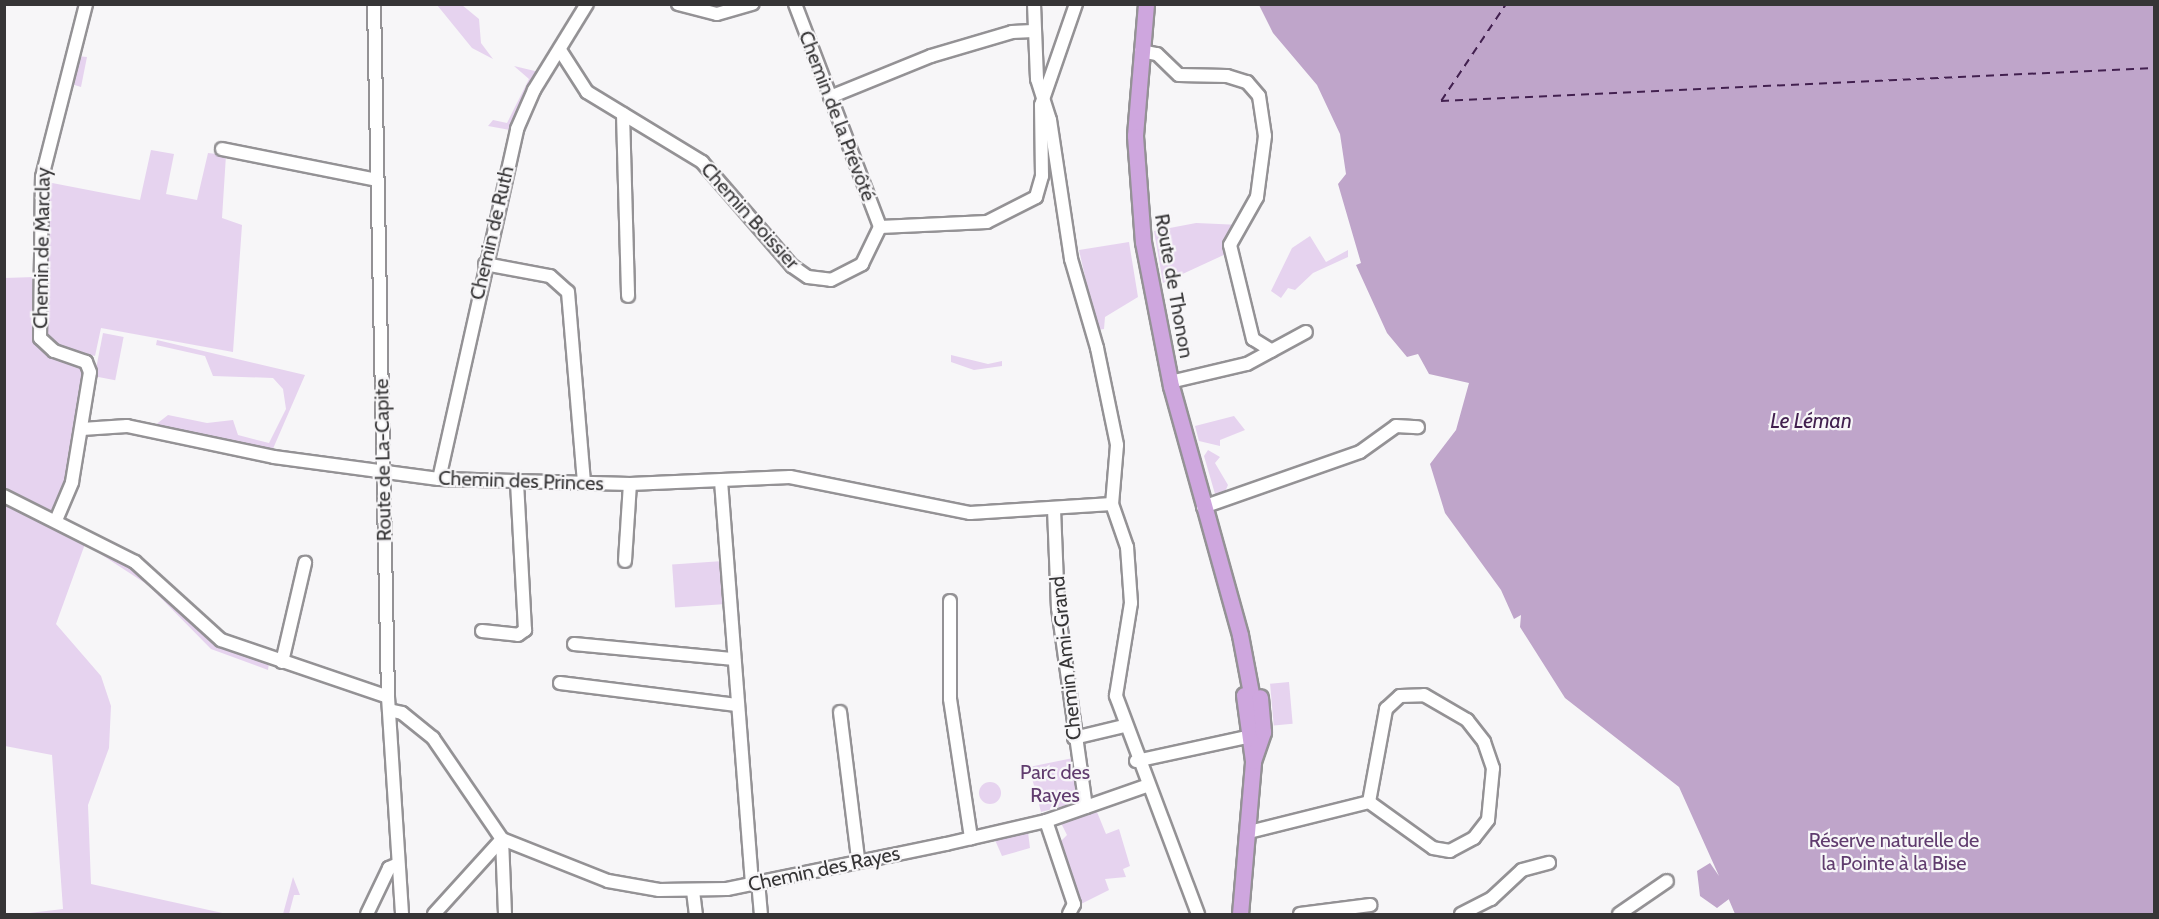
<!DOCTYPE html>
<meta charset="utf-8">
<style>
body{margin:0}
#map{position:relative;width:2159px;height:919px;overflow:hidden;background:#f7f6f8;font-family:Cabin,sans-serif}
div>[style]{position:absolute}
.green>*{inset:0;background:#e6d3ef;transform-origin:0 0}
.round{border-radius:50%}
.water>*{inset:0;background:#bfa5ca}
.ferry>*{height:1.5px;margin-top:-0.75px;transform-origin:0;background:repeating-linear-gradient(90deg,#42204f 0 8px,transparent 0 14px)}
.roads{filter:drop-shadow(2px 0 #949295) drop-shadow(-2px 0 #949295) drop-shadow(0 2px #949295) drop-shadow(0 -2px #949295)}
.minor>*{height:12px;margin:-6px;padding:0 6px;transform-origin:6px;border-radius:6px;background:#fff}
.major>*{height:15px;margin:-7.5px;padding:0 7.5px;transform-origin:7.5px;border-radius:7.5px;background:#cea6de}
span{translate:-50% -50%;white-space:nowrap;text-align:center;line-height:1.15;-webkit-text-stroke:4.5px #f7f6f8;paint-order:stroke}
.street-label{font-size:20px;color:#363536}
.park-label{font-size:20px;color:#603c6e}
.water-label{font-size:21px;color:#42204f;font-style:italic}
.frame{position:absolute;inset:0;border:6px solid #363536;pointer-events:none}
</style>
<div id="map">
<div class="green">
<i style="clip-path:polygon(437px 5px,462px 5px,479px 19px,481px 43px,493px 59px,472px 48px)"></i>
<i style="clip-path:polygon(77px 56px,87px 57px,81px 87px,68px 83px)"></i>
<i style="clip-path:polygon(514px 66px,539px 72px,510px 130px,488px 126px,493px 120px,507px 123px,529px 79px)"></i>
<i style="clip-path:polygon(151px 150px,174px 154px,166px 194px,197px 200px,208px 153px,226px 155px,222px 218px,242px 225px,233px 352px,101px 328px,95px 356px,48px 343px,47px 182px,140px 200px)"></i>
<i style="clip-path:polygon(1196px 223px,1241px 225px,1228px 253px,1163px 283px,1154px 231px)"></i>
<i style="clip-path:polygon(1310px 236px,1326px 262px,1348px 250px,1348px 257px,1313px 273px,1295px 290px,1288px 288px,1281px 298px,1271px 291px,1292px 248px)"></i>
<i style="clip-path:polygon(1129px 242px,1138px 297px,1105px 317px,1104px 329px,1097px 330px,1079px 250px)"></i>
<i style="clip-path:polygon(35px 277px,39px 346px,86px 367px,67px 488px,53px 511px,5px 492px,4px 278px)"></i>
<i style="left:103px;top:333px;width:21px;height:44px;rotate:11deg"></i>
<i style="clip-path:polygon(157px 340px,305px 375px,272px 451px,154px 426px,168px 415px,207px 423px,233px 420px,238px 435px,269px 443px,286px 409px,283px 389px,273px 378px,213px 376px,205px 356px,156px 345px)"></i>
<i style="clip-path:polygon(951px 355px,988px 364px,1002px 361px,1002px 366px,974px 370px,951px 362px)"></i>
<i style="clip-path:polygon(1234px 416px,1245px 430px,1220px 440px,1220px 446px,1199px 441px,1195px 426px)"></i>
<i style="clip-path:polygon(1208px 450px,1220px 457px,1215px 463px,1228px 485px,1224px 494px,1215px 494px,1204px 456px)"></i>
<i style="clip-path:polygon(4px 502px,128px 562px,211px 640px,269px 663px,268px 670px,211px 649px,148px 585px,85px 544px,56px 624px,101px 676px,111px 706px,109px 748px,88px 805px,91px 884px,227px 914px,21px 914px,63px 909px,52px 755px,5px 746px)"></i>
<i style="left:723px;top:561px;width:43px;height:51px;rotate:86deg"></i>
<i style="left:1289px;top:682px;width:42px;height:19px;rotate:85deg"></i>
<i style="clip-path:polygon(1073px 758px,1079px 802px,1041px 812px,1029px 767px)"></i>
<i class="round" style="left:979px;top:782px;width:22px;height:22px"></i>
<i style="clip-path:polygon(1097px 812px,1106px 834px,1119px 829px,1130px 866px,1123px 869px,1126px 877px,1105px 879px,1109px 890px,1081px 904px,1058px 844px,1067px 835px,1061px 823px)"></i>
<i style="clip-path:polygon(1028px 832px,1030px 848px,1002px 856px,995px 840px)"></i>
<i style="clip-path:polygon(293px 877px,300px 895px,294px 895px,289px 914px,283px 914px)"></i>
</div>
<div class="water">
<i style="clip-path:polygon(1259px 5px,2154px 5px,2154px 914px,1735px 914px,1721px 881px,1729px 899px,1717px 908px,1700px 896px,1697px 871px,1710px 863px,1719px 876px,1679px 787px,1565px 698px,1520px 627px,1521px 615px,1514px 619px,1501px 590px,1445px 513px,1430px 464px,1456px 430px,1469px 383px,1429px 374px,1418px 354px,1407px 357px,1387px 333px,1356px 265px,1361px 263px,1338px 184px,1346px 174px,1340px 134px,1317px 85px,1273px 33px)"></i>
</div>
<div class="ferry">
<i style="left:1441px;top:101px;width:714px;rotate:-2.65deg"></i>
<i style="left:1441px;top:101px;width:117px;rotate:-56.2deg"></i>
</div>
<div class="roads">
<div class="minor">
<i style="left:374px;top:4px;width:693px;rotate:88.84deg"></i>
<i style="left:388px;top:697px;width:217px;rotate:86.3deg"></i>
<i style="left:678px;top:4px;width:40px;rotate:14.4deg"></i>
<i style="left:717px;top:14px;width:37px;rotate:-16deg"></i>
<i style="left:795px;top:4px;width:239px;rotate:69.1deg"></i>
<i style="left:1034px;top:4px;width:75px;rotate:87.7deg"></i>
<i style="left:1037px;top:79px;width:43px;rotate:72.4deg"></i>
<i style="left:1050px;top:120px;width:141px;rotate:81.4deg"></i>
<i style="left:1071px;top:259px;width:93px;rotate:73.7deg"></i>
<i style="left:1097px;top:348px;width:99px;rotate:78.3deg"></i>
<i style="left:1117px;top:445px;width:59px;rotate:94.8deg"></i>
<i style="left:1112px;top:504px;width:46px;rotate:70.8deg"></i>
<i style="left:1127px;top:547px;width:56px;rotate:85.9deg"></i>
<i style="left:1131px;top:603px;width:94px;rotate:99.2deg"></i>
<i style="left:1116px;top:696px;width:233px;rotate:69.4deg"></i>
<i style="left:560px;top:50px;width:50px;rotate:57.3deg"></i>
<i style="left:587px;top:92px;width:135px;rotate:31.3deg"></i>
<i style="left:702px;top:162px;width:138px;rotate:49.1deg"></i>
<i style="left:792px;top:266px;width:19px;rotate:35deg"></i>
<i style="left:808px;top:277px;width:23px;rotate:7deg"></i>
<i style="left:831px;top:280px;width:35px;rotate:-27deg"></i>
<i style="left:862px;top:264px;width:41px;rotate:-64.1deg"></i>
<i style="left:880px;top:227px;width:107px;rotate:-2.7deg"></i>
<i style="left:987px;top:222px;width:55px;rotate:-27deg"></i>
<i style="left:1036px;top:197px;width:22px;rotate:-74deg"></i>
<i style="left:1042px;top:176px;width:71px;rotate:-90.8deg"></i>
<i style="left:1041px;top:105px;width:107px;rotate:-70.9deg"></i>
<i style="left:1141px;top:51px;width:16px;rotate:11deg"></i>
<i style="left:1157px;top:54px;width:30px;rotate:44deg"></i>
<i style="left:1179px;top:75px;width:48px;rotate:1.2deg"></i>
<i style="left:1227px;top:76px;width:21px;rotate:17deg"></i>
<i style="left:1247px;top:82px;width:18px;rotate:49deg"></i>
<i style="left:1259px;top:96px;width:40px;rotate:81.5deg"></i>
<i style="left:1265px;top:136px;width:62px;rotate:97.5deg"></i>
<i style="left:1257px;top:197px;width:55px;rotate:119.4deg"></i>
<i style="left:1230px;top:245px;width:97px;rotate:76.3deg"></i>
<i style="left:1253px;top:339px;width:22px;rotate:32deg"></i>
<i style="left:830px;top:97px;width:109px;rotate:-22.1deg"></i>
<i style="left:931px;top:56px;width:84px;rotate:-16.5deg"></i>
<i style="left:1012px;top:32px;width:21px;rotate:-3deg"></i>
<i style="left:623px;top:114px;width:182px;rotate:88.4deg"></i>
<i style="left:222px;top:149px;width:158px;rotate:11.3deg"></i>
<i style="left:485px;top:264px;width:66px;rotate:10.5deg"></i>
<i style="left:550px;top:276px;width:24px;rotate:42deg"></i>
<i style="left:568px;top:292px;width:191px;rotate:85.2deg"></i>
<i style="left:1170px;top:382px;width:79px;rotate:-13.2deg"></i>
<i style="left:1247px;top:364px;width:67px;rotate:-28.5deg"></i>
<i style="left:82px;top:429px;width:45px;rotate:-3.8deg"></i>
<i style="left:127px;top:426px;width:150px;rotate:11.9deg"></i>
<i style="left:274px;top:457px;width:166px;rotate:7.6deg"></i>
<i style="left:439px;top:479px;width:191px;rotate:1.5deg"></i>
<i style="left:630px;top:484px;width:160px;rotate:-2.5deg"></i>
<i style="left:790px;top:477px;width:184px;rotate:11.3deg"></i>
<i style="left:970px;top:513px;width:142px;rotate:-3.6deg"></i>
<i style="left:439px;top:479px;width:359px;rotate:-77.4deg"></i>
<i style="left:517px;top:129px;width:43px;rotate:-66.4deg"></i>
<i style="left:534px;top:90px;width:101px;rotate:-58.4deg"></i>
<i style="left:721px;top:481px;width:403px;rotate:85.6deg"></i>
<i style="left:4px;top:496px;width:147px;rotate:26.7deg"></i>
<i style="left:135px;top:562px;width:116px;rotate:42.2deg"></i>
<i style="left:221px;top:640px;width:176px;rotate:18.8deg"></i>
<i style="left:1203px;top:507px;width:166px;rotate:-19.3deg"></i>
<i style="left:1360px;top:452px;width:44px;rotate:-35.8deg"></i>
<i style="left:1396px;top:426px;width:22px;rotate:3deg"></i>
<i style="left:1054px;top:509px;width:99px;rotate:87.7deg"></i>
<i style="left:1058px;top:608px;width:201px;rotate:82deg"></i>
<i style="left:57px;top:518px;width:39px;rotate:-67deg"></i>
<i style="left:72px;top:482px;width:111px;rotate:-80.7deg"></i>
<i style="left:90px;top:372px;width:11px;rotate:-112deg"></i>
<i style="left:86px;top:362px;width:34px;rotate:-161deg"></i>
<i style="left:54px;top:351px;width:19px;rotate:-137deg"></i>
<i style="left:40px;top:338px;width:161px;rotate:-89.3deg"></i>
<i style="left:42px;top:177px;width:179px;rotate:-75.7deg"></i>
<i style="left:625px;top:561px;width:77px;rotate:-86.3deg"></i>
<i style="left:950px;top:601px;width:98px;rotate:90deg"></i>
<i style="left:950px;top:699px;width:141px;rotate:81.4deg"></i>
<i style="left:482px;top:631px;width:36px;rotate:6deg"></i>
<i style="left:518px;top:635px;width:9px;rotate:-36deg"></i>
<i style="left:525px;top:630px;width:149px;rotate:-93.1deg"></i>
<i style="left:574px;top:644px;width:161px;rotate:5.4deg"></i>
<i style="left:282px;top:662px;width:102px;rotate:-76.9deg"></i>
<i style="left:560px;top:683px;width:178px;rotate:7.1deg"></i>
<i style="left:1424px;top:695px;width:50px;rotate:30.2deg"></i>
<i style="left:1467px;top:720px;width:28px;rotate:52deg"></i>
<i style="left:1484px;top:742px;width:28px;rotate:71deg"></i>
<i style="left:1493px;top:768px;width:52px;rotate:95.5deg"></i>
<i style="left:1488px;top:820px;width:23px;rotate:128deg"></i>
<i style="left:1474px;top:838px;width:27px;rotate:152deg"></i>
<i style="left:1450px;top:851px;width:17px;rotate:-170deg"></i>
<i style="left:1433px;top:848px;width:79px;rotate:-144.3deg"></i>
<i style="left:1369px;top:802px;width:95px;rotate:-79.6deg"></i>
<i style="left:1386px;top:709px;width:19px;rotate:-43deg"></i>
<i style="left:1400px;top:696px;width:24px;rotate:-2deg"></i>
<i style="left:389px;top:710px;width:13px;rotate:13deg"></i>
<i style="left:402px;top:713px;width:40px;rotate:39deg"></i>
<i style="left:433px;top:738px;width:122px;rotate:55.7deg"></i>
<i style="left:502px;top:839px;width:114px;rotate:21.6deg"></i>
<i style="left:608px;top:881px;width:52px;rotate:10deg"></i>
<i style="left:659px;top:890px;width:68px;rotate:-0.8deg"></i>
<i style="left:727px;top:889px;width:224px;rotate:-11.6deg"></i>
<i style="left:946px;top:844px;width:103px;rotate:-13deg"></i>
<i style="left:1046px;top:821px;width:106px;rotate:-19.3deg"></i>
<i style="left:840px;top:712px;width:148px;rotate:83deg"></i>
<i style="left:1074px;top:738px;width:51px;rotate:-13.5deg"></i>
<i style="left:1136px;top:761px;width:114px;rotate:-12.2deg"></i>
<i style="left:1046px;top:821px;width:88px;rotate:71.4deg"></i>
<i style="left:1074px;top:904px;width:11px;rotate:117deg"></i>
<i style="left:1249px;top:832px;width:124px;rotate:-14deg"></i>
<i style="left:502px;top:839px;width:75px;rotate:87.7deg"></i>
<i style="left:758px;top:881px;width:33px;rotate:85deg"></i>
<i style="left:693px;top:891px;width:23px;rotate:83deg"></i>
<i style="left:367px;top:914px;width:51px;rotate:-64.4deg"></i>
<i style="left:389px;top:868px;width:10px;rotate:-24deg"></i>
<i style="left:434px;top:914px;width:101px;rotate:-47.8deg"></i>
<i style="left:1300px;top:914px;width:71px;rotate:-7.3deg"></i>
<i style="left:1461px;top:914px;width:34px;rotate:-27deg"></i>
<i style="left:1491px;top:899px;width:42px;rotate:-43.1deg"></i>
<i style="left:1522px;top:870px;width:28px;rotate:-15deg"></i>
<i style="left:1619px;top:914px;width:58px;rotate:-34.5deg"></i>
</div>
<div class="major">
<i style="left:1146px;top:4px;width:132px;rotate:94.8deg"></i>
<i style="left:1135px;top:136px;width:106px;rotate:85.7deg"></i>
<i style="left:1143px;top:242px;width:147px;rotate:79deg"></i>
<i style="left:1171px;top:386px;width:258px;rotate:74.5deg"></i>
<i style="left:1240px;top:635px;width:75px;rotate:79.3deg"></i>
<i style="left:1244px;top:695px;width:67px;rotate:82.2deg"></i>
<i style="left:1240px;top:914px;width:154px;rotate:-85.1deg"></i>
<i style="left:1253px;top:761px;width:31px;rotate:-71deg"></i>
<i style="left:1263px;top:732px;width:35px;rotate:-95deg"></i>
</div>
</div>
<div class="street-label">
<span style="left:837px;top:116px;rotate:69deg">Chemin de la Prévôté</span>
<span style="left:750px;top:216px;rotate:48deg">Chemin Boissier</span>
<span style="left:492px;top:233px;rotate:-77deg">Chemin de Ruth</span>
<span style="left:42px;top:248px;rotate:-89deg">Chemin de Marclay</span>
<span style="left:1174px;top:286px;rotate:80deg">Route de Thonon</span>
<span style="left:383px;top:460px;rotate:-91deg">Route de La-Capite</span>
<span style="left:521px;top:481px;rotate:2deg">Chemin des Princes</span>
<span style="left:1066px;top:658px;rotate:-96deg">Chemin Ami-Grand</span>
<span style="left:824px;top:869px;rotate:-12deg">Chemin des Rayes</span>
</div>
<div class="park-label">
<span style="left:1055px;top:784px">Parc des<br>Rayes</span>
<span style="left:1894px;top:852px">Réserve naturelle de<br>la Pointe à la Bise</span>
</div>
<div class="water-label">
<span style="left:1811px;top:421px">Le Léman</span>
</div>
<div class="frame"></div>
</div>
